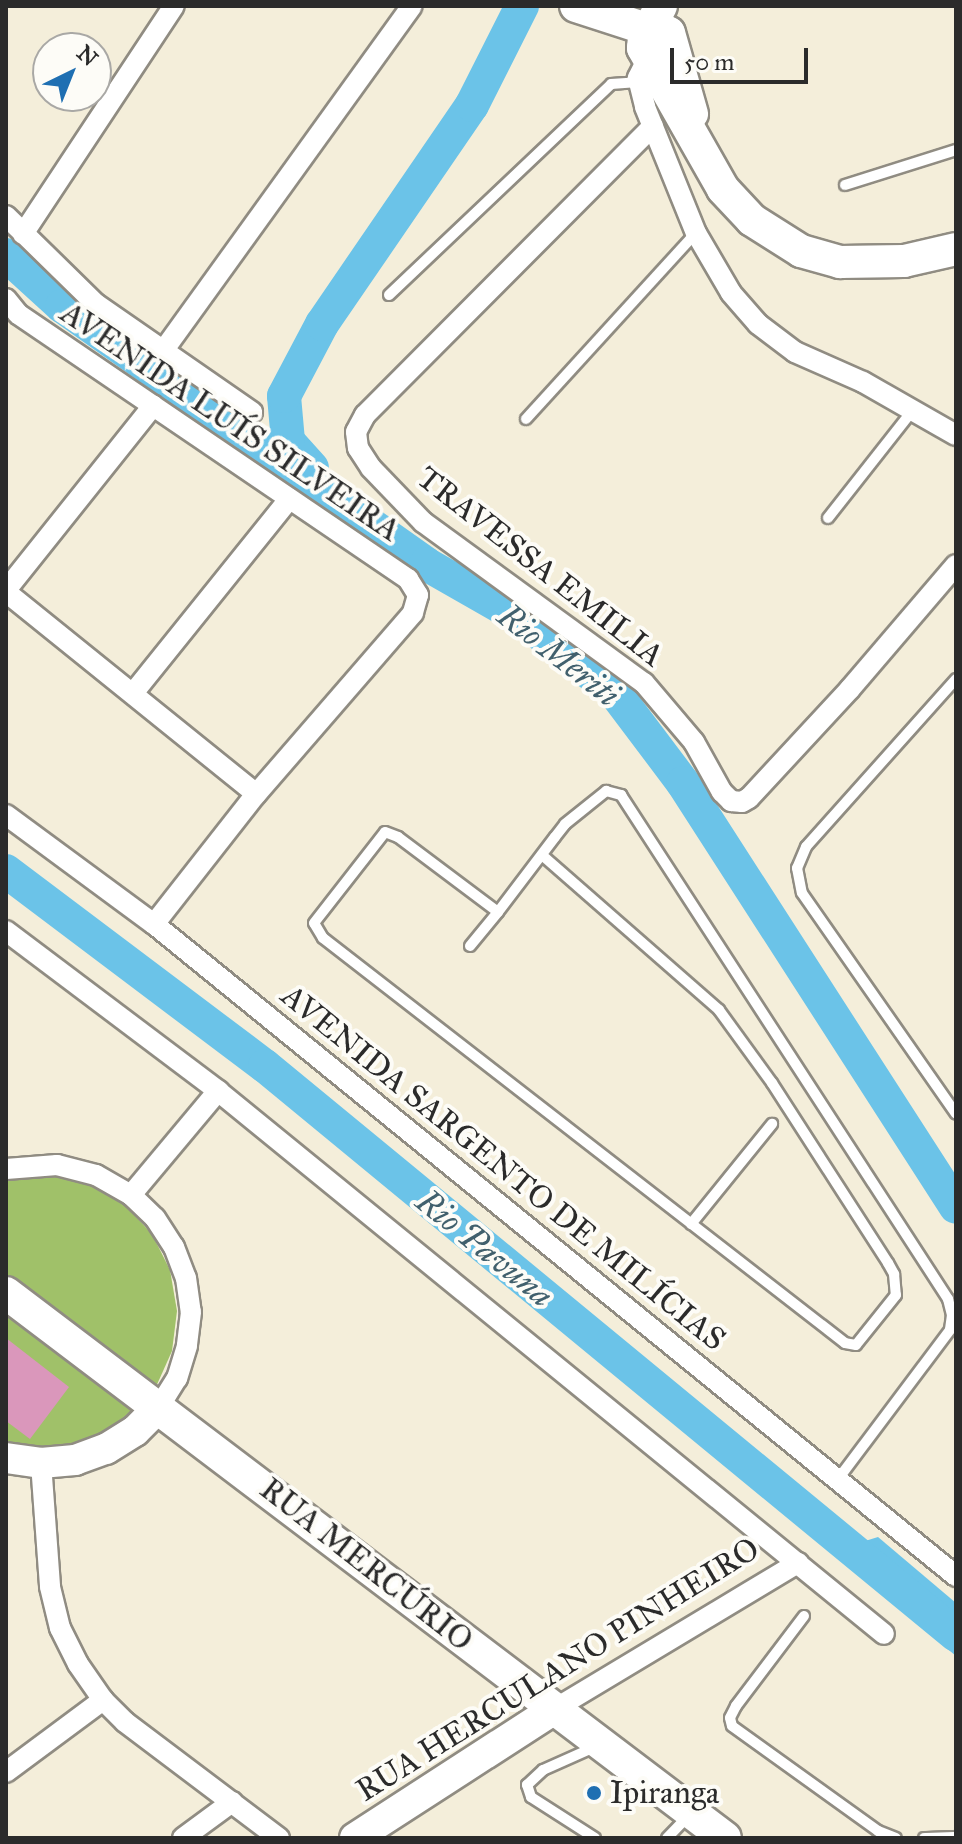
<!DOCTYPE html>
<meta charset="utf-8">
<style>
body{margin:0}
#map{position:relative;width:962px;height:1844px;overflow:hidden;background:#f4eeda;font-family:"IM FELL Great Primer",serif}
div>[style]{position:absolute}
.green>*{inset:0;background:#a0c169}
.water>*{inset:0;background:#6bc3e8}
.river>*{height:34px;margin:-17px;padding:0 17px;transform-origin:17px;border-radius:17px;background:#6bc3e8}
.building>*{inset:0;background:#da97bb}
.roads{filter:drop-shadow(2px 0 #908c82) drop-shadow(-2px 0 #908c82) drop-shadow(0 2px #908c82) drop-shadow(0 -2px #908c82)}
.lane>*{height:10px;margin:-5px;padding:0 5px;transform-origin:5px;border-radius:5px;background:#fff}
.street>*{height:20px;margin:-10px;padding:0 10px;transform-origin:10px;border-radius:10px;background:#fff}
.secondary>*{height:30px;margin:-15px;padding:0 15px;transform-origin:15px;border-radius:15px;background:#fff}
.primary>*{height:32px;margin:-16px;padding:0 16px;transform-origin:16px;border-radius:16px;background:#fff}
.dots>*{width:22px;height:22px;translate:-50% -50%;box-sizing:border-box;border:4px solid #fdfcf7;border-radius:50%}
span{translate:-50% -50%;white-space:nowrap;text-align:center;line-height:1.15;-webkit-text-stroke:8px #fdfcf7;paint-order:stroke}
.street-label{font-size:32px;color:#2b2b2b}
.poi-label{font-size:32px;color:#2b2b2b}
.left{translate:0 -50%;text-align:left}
.water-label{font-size:34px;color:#41606d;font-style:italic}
.frame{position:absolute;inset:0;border:8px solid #2b2b2b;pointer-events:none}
.north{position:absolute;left:32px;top:32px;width:80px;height:80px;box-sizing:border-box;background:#fdfcf7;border:2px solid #a9a8a5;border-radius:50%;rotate:43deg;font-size:22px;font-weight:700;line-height:32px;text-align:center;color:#2b2b2b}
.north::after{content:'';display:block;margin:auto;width:28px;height:36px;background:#1f6fb2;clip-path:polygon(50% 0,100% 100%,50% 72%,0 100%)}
.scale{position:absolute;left:670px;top:48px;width:138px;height:36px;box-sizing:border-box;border:4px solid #2b2b2b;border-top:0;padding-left:10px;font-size:24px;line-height:28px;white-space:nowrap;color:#2b2b2b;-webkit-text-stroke:6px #fdfcf7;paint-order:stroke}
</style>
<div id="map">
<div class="green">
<i style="clip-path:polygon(49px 1172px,88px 1183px,124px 1204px,152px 1234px,170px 1270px,177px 1311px,172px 1351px,155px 1389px,129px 1420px,95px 1442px,55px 1453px,6px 1449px,6px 1176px)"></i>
</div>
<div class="water">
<i style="clip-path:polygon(878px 1537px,956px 1603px,956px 1656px,840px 1560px,849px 1546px)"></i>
</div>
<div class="river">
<i style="left:6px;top:255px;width:76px;rotate:42.3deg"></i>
<i style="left:62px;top:306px;width:446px;rotate:35.3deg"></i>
<i style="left:426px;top:564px;width:107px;rotate:29.7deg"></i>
<i style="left:519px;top:617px;width:124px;rotate:38.4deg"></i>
<i style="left:616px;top:694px;width:111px;rotate:53deg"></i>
<i style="left:683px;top:783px;width:504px;rotate:57.22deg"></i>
<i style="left:312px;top:468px;width:36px;rotate:-132deg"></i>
<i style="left:288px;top:441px;width:45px;rotate:-95.1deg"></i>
<i style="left:284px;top:396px;width:81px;rotate:-62.2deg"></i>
<i style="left:322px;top:324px;width:265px;rotate:-55.6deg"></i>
<i style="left:472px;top:105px;width:111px;rotate:-63.2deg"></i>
<i style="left:6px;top:871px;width:324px;rotate:37deg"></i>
<i style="left:265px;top:1066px;width:895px;rotate:39.47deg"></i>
</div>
<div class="building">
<i style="clip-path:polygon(6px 1338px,69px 1387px,30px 1439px,6px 1421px)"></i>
</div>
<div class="roads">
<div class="lane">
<i style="left:845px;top:185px;width:116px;rotate:-17.5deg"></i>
<i style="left:389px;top:295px;width:306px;rotate:-43.5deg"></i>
<i style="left:611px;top:84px;width:27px;rotate:-4deg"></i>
<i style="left:526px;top:419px;width:252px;rotate:-47.6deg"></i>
<i style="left:828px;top:518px;width:137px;rotate:-51.8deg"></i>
<i style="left:956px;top:679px;width:225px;rotate:131.8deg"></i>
<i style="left:806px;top:847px;width:23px;rotate:113deg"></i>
<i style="left:797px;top:868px;width:25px;rotate:79deg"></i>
<i style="left:802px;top:893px;width:269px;rotate:55.1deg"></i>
<i style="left:542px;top:855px;width:235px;rotate:41.2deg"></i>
<i style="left:719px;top:1010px;width:90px;rotate:54deg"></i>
<i style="left:772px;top:1083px;width:214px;rotate:57.2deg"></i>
<i style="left:888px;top:1263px;width:13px;rotate:61deg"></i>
<i style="left:894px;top:1274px;width:21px;rotate:85deg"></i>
<i style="left:896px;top:1295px;width:64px;rotate:128.7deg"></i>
<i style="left:856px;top:1345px;width:11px;rotate:-170deg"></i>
<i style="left:845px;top:1343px;width:661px;rotate:-142.19deg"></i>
<i style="left:323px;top:938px;width:17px;rotate:-121deg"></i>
<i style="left:314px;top:923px;width:115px;rotate:-52deg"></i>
<i style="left:385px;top:832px;width:14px;rotate:21deg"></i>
<i style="left:398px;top:837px;width:125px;rotate:36.9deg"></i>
<i style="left:498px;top:912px;width:94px;rotate:-52.8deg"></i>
<i style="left:555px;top:837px;width:16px;rotate:-52deg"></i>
<i style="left:565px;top:824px;width:53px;rotate:-38.8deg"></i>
<i style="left:606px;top:791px;width:16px;rotate:15deg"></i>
<i style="left:621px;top:795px;width:601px;rotate:57.02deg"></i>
<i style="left:948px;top:1299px;width:16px;rotate:76deg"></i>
<i style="left:952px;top:1315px;width:15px;rotate:98deg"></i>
<i style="left:950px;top:1330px;width:186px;rotate:126.9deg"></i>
<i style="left:470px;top:946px;width:44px;rotate:-50.5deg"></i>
<i style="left:691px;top:1224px;width:129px;rotate:-51deg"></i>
<i style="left:804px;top:1616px;width:113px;rotate:127.1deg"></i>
<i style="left:736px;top:1706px;width:13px;rotate:117deg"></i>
<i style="left:730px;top:1718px;width:8px;rotate:76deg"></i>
<i style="left:732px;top:1726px;width:180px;rotate:35.7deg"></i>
<i style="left:878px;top:1831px;width:19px;rotate:21deg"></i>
<i style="left:595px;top:1838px;width:76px;rotate:-147.4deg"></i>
<i style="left:531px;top:1797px;width:13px;rotate:-108deg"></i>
<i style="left:527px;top:1785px;width:22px;rotate:-43deg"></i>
<i style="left:543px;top:1770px;width:59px;rotate:-24deg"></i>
<i style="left:667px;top:1838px;width:30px;rotate:-46deg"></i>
<i style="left:924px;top:1838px;width:32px;rotate:-2deg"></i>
</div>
<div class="street">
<i style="left:649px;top:56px;width:25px;rotate:117deg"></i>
<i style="left:638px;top:78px;width:30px;rotate:76deg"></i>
<i style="left:645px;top:107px;width:136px;rotate:68deg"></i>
<i style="left:696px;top:233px;width:69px;rotate:59.7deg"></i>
<i style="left:731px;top:293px;width:41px;rotate:48.9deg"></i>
<i style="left:758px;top:324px;width:46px;rotate:37.1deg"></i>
<i style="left:795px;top:352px;width:74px;rotate:23.8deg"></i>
<i style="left:863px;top:382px;width:107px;rotate:29.7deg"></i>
<i style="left:653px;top:126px;width:408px;rotate:134.9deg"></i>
<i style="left:365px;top:415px;width:19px;rotate:118deg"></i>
<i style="left:356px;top:432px;width:16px;rotate:83deg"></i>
<i style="left:358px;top:448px;width:24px;rotate:57deg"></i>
<i style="left:371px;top:468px;width:75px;rotate:46.1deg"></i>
<i style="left:423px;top:522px;width:273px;rotate:36.1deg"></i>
<i style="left:644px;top:683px;width:77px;rotate:49.7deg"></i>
<i style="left:694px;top:742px;width:57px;rotate:60.8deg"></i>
<i style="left:722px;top:792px;width:13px;rotate:45deg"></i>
<i style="left:731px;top:801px;width:11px;rotate:5deg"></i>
<i style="left:742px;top:802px;width:8px;rotate:-30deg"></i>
<i style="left:749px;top:798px;width:149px;rotate:-47.2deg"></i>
<i style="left:850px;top:689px;width:163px;rotate:-49.5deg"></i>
<i style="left:6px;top:216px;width:126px;rotate:44.4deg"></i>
<i style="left:96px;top:304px;width:190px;rotate:34.7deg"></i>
<i style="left:23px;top:234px;width:273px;rotate:-56.5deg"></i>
<i style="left:6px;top:299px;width:19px;rotate:51deg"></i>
<i style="left:18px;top:314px;width:472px;rotate:34.2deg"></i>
<i style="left:408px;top:579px;width:19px;rotate:58deg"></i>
<i style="left:418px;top:595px;width:19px;rotate:106deg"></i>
<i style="left:413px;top:613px;width:240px;rotate:130.9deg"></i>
<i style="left:256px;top:794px;width:165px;rotate:128.1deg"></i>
<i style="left:163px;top:351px;width:425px;rotate:-54.2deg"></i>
<i style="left:6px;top:590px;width:236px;rotate:-51.4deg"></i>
<i style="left:6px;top:592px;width:321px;rotate:38.9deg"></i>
<i style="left:134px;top:692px;width:248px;rotate:-51.2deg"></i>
<i style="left:6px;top:815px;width:184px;rotate:36.4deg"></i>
<i style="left:154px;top:924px;width:1034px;rotate:39.11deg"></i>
<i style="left:6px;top:931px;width:266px;rotate:37deg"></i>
<i style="left:218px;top:1091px;width:859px;rotate:39.19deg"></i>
<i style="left:6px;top:1169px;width:51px;rotate:-4.5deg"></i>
<i style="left:57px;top:1165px;width:40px;rotate:14.4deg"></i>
<i style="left:96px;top:1175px;width:40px;rotate:29.7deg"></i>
<i style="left:131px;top:1195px;width:33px;rotate:44deg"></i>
<i style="left:155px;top:1218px;width:35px;rotate:57deg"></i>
<i style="left:174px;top:1247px;width:33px;rotate:69deg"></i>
<i style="left:186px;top:1278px;width:34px;rotate:82deg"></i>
<i style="left:191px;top:1312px;width:34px;rotate:97deg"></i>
<i style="left:187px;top:1346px;width:34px;rotate:107deg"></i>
<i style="left:177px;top:1378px;width:34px;rotate:122deg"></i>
<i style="left:131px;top:1195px;width:136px;rotate:-50.1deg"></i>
<i style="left:41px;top:1463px;width:124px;rotate:85.8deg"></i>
<i style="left:50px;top:1587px;width:42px;rotate:76.3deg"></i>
<i style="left:60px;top:1628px;width:40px;rotate:63.4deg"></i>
<i style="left:78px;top:1664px;width:44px;rotate:55.2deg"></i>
<i style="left:103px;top:1700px;width:31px;rotate:45deg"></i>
<i style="left:125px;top:1722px;width:193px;rotate:37deg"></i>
<i style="left:553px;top:1710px;width:286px;rotate:-31deg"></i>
<i style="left:6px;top:1772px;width:121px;rotate:-36.6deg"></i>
<i style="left:183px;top:1838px;width:61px;rotate:-36.3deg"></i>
</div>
<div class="secondary">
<i style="left:6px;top:1458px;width:35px;rotate:8deg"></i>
<i style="left:41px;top:1463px;width:34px;rotate:-5deg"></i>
<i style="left:75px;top:1460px;width:33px;rotate:-20deg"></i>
<i style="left:106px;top:1449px;width:34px;rotate:-32deg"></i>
<i style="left:135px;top:1431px;width:34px;rotate:-45deg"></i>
<i style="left:355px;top:1838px;width:236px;rotate:-32.9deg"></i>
</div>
<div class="primary">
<i style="left:576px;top:6px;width:78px;rotate:18deg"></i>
<i style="left:650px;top:30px;width:10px;rotate:-11deg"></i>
<i style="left:660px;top:28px;width:10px;rotate:29deg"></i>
<i style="left:669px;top:33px;width:84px;rotate:74.1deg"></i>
<i style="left:661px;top:6px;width:36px;rotate:118deg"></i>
<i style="left:644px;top:38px;width:10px;rotate:96deg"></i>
<i style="left:643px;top:48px;width:162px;rotate:60.4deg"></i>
<i style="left:723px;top:189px;width:42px;rotate:46.9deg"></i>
<i style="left:752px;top:220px;width:58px;rotate:32.3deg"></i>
<i style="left:801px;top:251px;width:41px;rotate:15.8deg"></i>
<i style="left:840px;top:262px;width:64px;rotate:-0.9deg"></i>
<i style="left:904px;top:261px;width:53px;rotate:-13deg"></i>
<i style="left:6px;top:1293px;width:902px;rotate:37.16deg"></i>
</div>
</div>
<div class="dots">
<i style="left:594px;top:1793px;background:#1f6fb2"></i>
</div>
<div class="street-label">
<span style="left:230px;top:422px;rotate:34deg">AVENIDA LUÍS SILVEIRA</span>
<span style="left:540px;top:567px;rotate:38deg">TRAVESSA EMILIA</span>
<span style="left:503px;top:1168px;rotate:39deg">AVENIDA SARGENTO DE MILÍCIAS</span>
<span style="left:366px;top:1565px;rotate:38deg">RUA MERCÚRIO</span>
<span style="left:558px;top:1670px;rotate:-32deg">RUA HERCULANO PINHEIRO</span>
</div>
<div class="poi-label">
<span class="left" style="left:610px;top:1793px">Ipiranga</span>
</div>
<div class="water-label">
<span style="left:559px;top:655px;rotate:38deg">Rio Meriti</span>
<span style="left:485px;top:1248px;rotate:39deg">Rio Pavuna</span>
</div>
<div class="frame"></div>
<div class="north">N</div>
<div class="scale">50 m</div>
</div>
